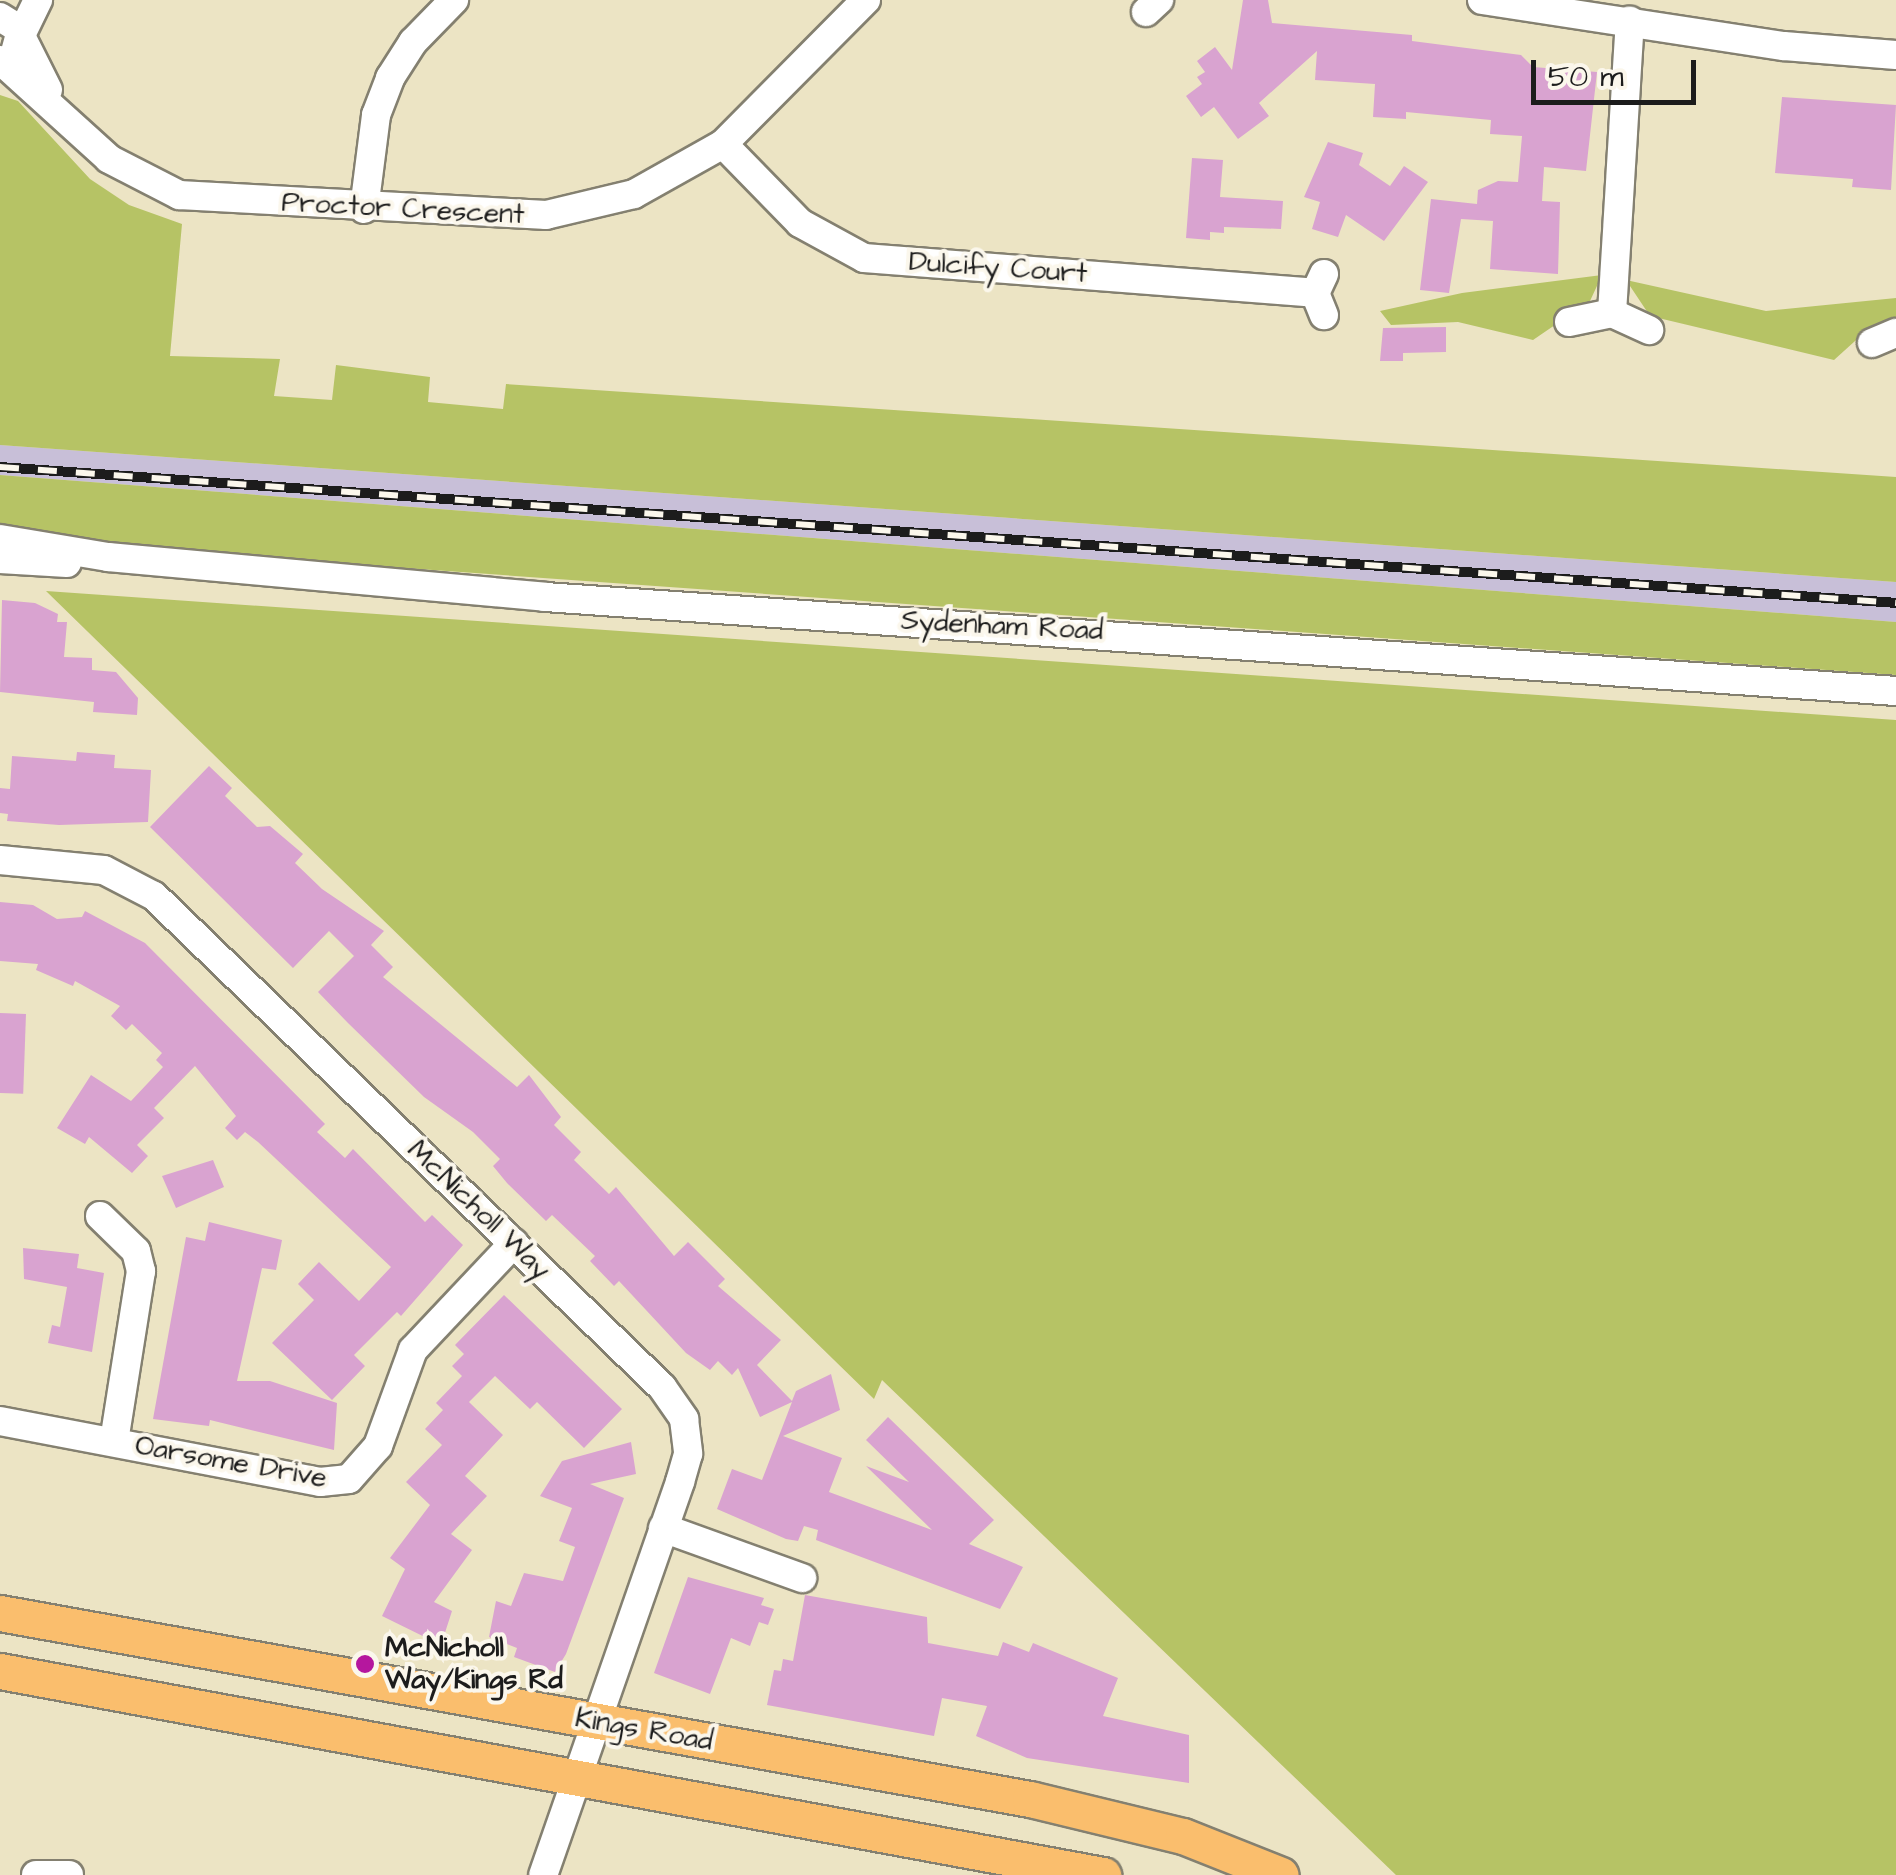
<!DOCTYPE html>
<style>
body{margin:0}
#map{position:relative;width:1896px;height:1875px;overflow:hidden;background:#ece4c4;font-family:"Architects Daughter",sans-serif}
div>[style]{position:absolute}
.industrial>*{inset:0;background:#c8bfd8}
.green>*{inset:0;background:#b6c365}
.building>*{inset:0;background:#d9a3d0;transform-origin:0 0}
.roads{filter:drop-shadow(2px 0 #848070) drop-shadow(-2px 0 #848070) drop-shadow(0 2px #848070) drop-shadow(0 -2px #848070)}
.minor>*{height:28px;margin:-14px;padding:0 14px;transform-origin:14px;border-radius:14px;background:#fff}
.major>*{height:35px;margin:-17.5px;padding:0 17.5px;transform-origin:17.5px;border-radius:17.5px;background:#fabe6d}
.rail>*{height:10px;margin-top:-5px;transform-origin:0;background:repeating-linear-gradient(90deg,#fbf7ec 0 19px,#1c1c1c 0 38px);box-sizing:border-box;border-block:2px solid #1c1c1c}
.dots>*{width:28px;height:28px;translate:-50% -50%;box-sizing:border-box;border:5px solid #fbf7ec;border-radius:50%}
span{translate:-50% -50%;white-space:nowrap;text-align:center;line-height:1.15;-webkit-text-stroke:8px #fbf7ec;paint-order:stroke}
.street-label{font-size:28px;color:#1c1c1c}
.poi-label{font-size:28px;color:#1c1c1c;font-weight:700}
.left{translate:0 -50%;text-align:left}
.scale{position:absolute;left:1531px;top:60px;width:165px;height:45px;box-sizing:border-box;border:5px solid #1c1c1c;border-top:0;padding-left:12px;font-size:30px;line-height:35px;white-space:nowrap;color:#1c1c1c;-webkit-text-stroke:8px #fbf7ec;paint-order:stroke}
</style>
<div id="map">
<div class="industrial">
<i style="clip-path:polygon(0 445px,1896px 582px,1896px 622px,0 475px)"></i>
</div>
<div class="green">
<i style="clip-path:polygon(0 95px,18px 101px,90px 179px,129px 205px,182px 224px,170px 356px,280px 359px,274px 396px,332px 400px,336px 365px,430px 377px,428px 402px,503px 409px,506px 384px,1896px 477px,1896px 582px,0 445px)"></i>
<i style="clip-path:polygon(1602px 275px,1590px 301px,1533px 340px,1458px 322px,1391px 325px,1380px 311px,1462px 293px)"></i>
<i style="clip-path:polygon(1626px 280px,1766px 311px,1896px 298px,1896px 317px,1865px 332px,1834px 360px,1650px 316px)"></i>
<i style="clip-path:polygon(0 475px,1896px 622px,1896px 675px,56px 543px,0 536px)"></i>
<i style="clip-path:polygon(46px 591px,1896px 720px,1896px 1875px,1396px 1875px,882px 1380px,874px 1399px)"></i>
</div>
<div class="building">
<i style="clip-path:polygon(1243px 0,1268px 0,1272px 23px,1412px 35px,1412px 41px,1521px 55px,1533px 67px,1597px 72px,1586px 171px,1544px 167px,1542px 201px,1560px 202px,1558px 274px,1490px 269px,1493px 221px,1461px 219px,1449px 293px,1420px 290px,1431px 199px,1477px 204px,1478px 190px,1498px 181px,1518px 182px,1522px 136px,1490px 134px,1491px 120px,1406px 112px,1406px 119px,1373px 117px,1375px 84px,1315px 80px,1317px 51px,1259px 103px,1269px 116px,1238px 139px,1214px 107px,1201px 117px,1186px 96px,1202px 84px,1197px 77px,1205px 72px,1197px 61px,1215px 47px,1232px 70px)"></i>
<i style="clip-path:polygon(1782px 97px,1896px 105px,1891px 190px,1852px 187px,1853px 179px,1775px 173px)"></i>
<i style="clip-path:polygon(1328px 142px,1363px 153px,1359px 165px,1390px 186px,1404px 166px,1428px 182px,1384px 241px,1346px 215px,1338px 237px,1312px 229px,1320px 202px,1304px 197px)"></i>
<i style="clip-path:polygon(1192px 158px,1223px 160px,1220px 197px,1283px 201px,1281px 229px,1224px 227px,1224px 233px,1210px 232px,1210px 240px,1186px 238px)"></i>
<i style="clip-path:polygon(1446px 327px,1446px 352px,1403px 353px,1403px 361px,1380px 361px,1383px 328px)"></i>
<i style="clip-path:polygon(2px 600px,35px 603px,58px 614px,57px 622px,67px 622px,64px 657px,92px 658px,92px 670px,116px 672px,138px 698px,137px 715px,93px 712px,94px 702px,0 692px)"></i>
<i style="clip-path:polygon(77px 752px,115px 755px,114px 768px,151px 770px,148px 822px,59px 825px,7px 821px,8px 814px,0 813px,0 788px,10px 789px,12px 756px,76px 761px)"></i>
<i style="clip-path:polygon(209px 766px,232px 788px,225px 796px,257px 827px,270px 826px,303px 854px,295px 863px,322px 889px,384px 931px,371px 945px,393px 967px,383px 977px,517px 1087px,529px 1075px,561px 1117px,554px 1125px,581px 1152px,574px 1160px,609px 1194px,616px 1187px,674px 1256px,688px 1242px,725px 1279px,718px 1286px,781px 1340px,757px 1365px,792px 1401px,796px 1391px,831px 1374px,840px 1410px,783px 1436px,842px 1458px,829px 1492px,932px 1530px,866px 1466px,909px 1482px,866px 1440px,888px 1417px,994px 1520px,969px 1544px,1023px 1567px,1000px 1609px,816px 1540px,818px 1530px,804px 1526px,798px 1541px,786px 1539px,717px 1509px,732px 1469px,762px 1480px,792px 1402px,760px 1417px,738px 1368px,732px 1375px,718px 1361px,710px 1370px,686px 1353px,619px 1281px,614px 1286px,590px 1261px,595px 1256px,552px 1215px,546px 1221px,507px 1183px,493px 1166px,500px 1159px,473px 1132px,424px 1097px,348px 1023px,318px 992px,354px 956px,329px 931px,293px 968px,150px 827px)"></i>
<i style="clip-path:polygon(0 902px,33px 905px,57px 919px,82px 917px,85px 911px,145px 943px,325px 1124px,317px 1132px,345px 1158px,353px 1149px,425px 1222px,432px 1215px,463px 1245px,401px 1316px,397px 1312px,354px 1355px,365px 1366px,332px 1400px,272px 1343px,314px 1300px,298px 1284px,319px 1262px,359px 1301px,391px 1267px,258px 1142px,245px 1132px,237px 1140px,225px 1128px,236px 1116px,195px 1066px,154px 1108px,164px 1118px,137px 1145px,148px 1156px,132px 1173px,89px 1137px,85px 1144px,57px 1128px,91px 1075px,131px 1101px,163px 1067px,156px 1060px,162px 1053px,132px 1024px,126px 1030px,111px 1016px,120px 1006px,75px 981px,73px 986px,36px 970px,38px 964px,0 961px)"></i>
<i style="left:0;top:1013px;width:26px;height:80px;rotate:2deg"></i>
<i style="clip-path:polygon(213px 1160px,224px 1187px,176px 1208px,162px 1176px)"></i>
<i style="clip-path:polygon(209px 1222px,282px 1240px,276px 1270px,262px 1268px,237px 1381px,270px 1381px,337px 1403px,334px 1450px,210px 1420px,209px 1426px,153px 1419px,186px 1237px,205px 1241px)"></i>
<i style="clip-path:polygon(23px 1248px,79px 1254px,77px 1268px,104px 1273px,92px 1352px,48px 1343px,52px 1325px,60px 1327px,67px 1287px,24px 1279px)"></i>
<i style="clip-path:polygon(504px 1295px,622px 1409px,584px 1448px,537px 1402px,530px 1409px,495px 1376px,469px 1402px,503px 1435px,465px 1476px,487px 1496px,451px 1534px,472px 1550px,434px 1602px,452px 1611px,441px 1645px,382px 1616px,405px 1569px,390px 1558px,430px 1505px,406px 1482px,442px 1445px,425px 1429px,443px 1410px,436px 1403px,462px 1376px,452px 1366px,464px 1354px,455px 1345px)"></i>
<i style="clip-path:polygon(631px 1442px,636px 1474px,590px 1484px,624px 1498px,566px 1654px,555px 1672px,514px 1657px,517px 1648px,489px 1637px,496px 1601px,511px 1606px,524px 1573px,563px 1581px,575px 1547px,559px 1541px,572px 1508px,540px 1496px,562px 1461px)"></i>
<i style="clip-path:polygon(688px 1577px,764px 1598px,761px 1605px,774px 1609px,768px 1625px,759px 1622px,750px 1646px,731px 1638px,710px 1694px,654px 1673px)"></i>
<i style="clip-path:polygon(805px 1595px,927px 1617px,928px 1643px,998px 1656px,1003px 1642px,1029px 1652px,1033px 1643px,1118px 1678px,1103px 1716px,1189px 1735px,1189px 1783px,1027px 1758px,976px 1736px,987px 1706px,942px 1698px,934px 1736px,767px 1705px,774px 1670px,781px 1671px,783px 1659px,793px 1661px)"></i>
</div>
<div class="roads">
<div class="minor">
<i style="left:1482px;top:0;width:305px;rotate:8.7deg"></i>
<i style="left:1784px;top:46px;width:112px;rotate:4.6deg"></i>
<i style="left:1146px;top:12px;width:18px;rotate:-43deg"></i>
<i style="left:0;top:17px;width:25px;rotate:32deg"></i>
<i style="left:21px;top:30px;width:23px;rotate:105deg"></i>
<i style="left:21px;top:35px;width:39px;rotate:-64deg"></i>
<i style="left:22px;top:38px;width:58px;rotate:63.4deg"></i>
<i style="left:0;top:60px;width:147px;rotate:42.2deg"></i>
<i style="left:109px;top:159px;width:79px;rotate:27.2deg"></i>
<i style="left:179px;top:195px;width:368px;rotate:3.1deg"></i>
<i style="left:546px;top:215px;width:90px;rotate:-13.4deg"></i>
<i style="left:634px;top:194px;width:102px;rotate:-29.3deg"></i>
<i style="left:723px;top:144px;width:203px;rotate:-45.2deg"></i>
<i style="left:723px;top:144px;width:110px;rotate:45.7deg"></i>
<i style="left:800px;top:223px;width:73px;rotate:28.7deg"></i>
<i style="left:864px;top:258px;width:452px;rotate:4.4deg"></i>
<i style="left:364px;top:209px;width:95px;rotate:-82.7deg"></i>
<i style="left:376px;top:115px;width:40px;rotate:-69deg"></i>
<i style="left:390px;top:78px;width:43px;rotate:-57.4deg"></i>
<i style="left:413px;top:42px;width:59px;rotate:-45.7deg"></i>
<i style="left:1324px;top:274px;width:21px;rotate:115deg"></i>
<i style="left:1315px;top:293px;width:24px;rotate:68deg"></i>
<i style="left:1612px;top:313px;width:293px;rotate:-86.5deg"></i>
<i style="left:1569px;top:322px;width:44px;rotate:-11.8deg"></i>
<i style="left:1612px;top:313px;width:41px;rotate:24.7deg"></i>
<i style="left:1872px;top:343px;width:26px;rotate:-23deg"></i>
<i style="left:0;top:539px;width:109px;rotate:9.5deg"></i>
<i style="left:108px;top:557px;width:439px;rotate:5.2deg"></i>
<i style="left:545px;top:597px;width:1354px;rotate:3.98deg"></i>
<i style="left:0;top:559px;width:67px;rotate:3.4deg"></i>
<i style="left:0;top:860px;width:104px;rotate:5.5deg"></i>
<i style="left:104px;top:870px;width:56px;rotate:27.5deg"></i>
<i style="left:154px;top:896px;width:707px;rotate:44.03deg"></i>
<i style="left:662px;top:1387px;width:39px;rotate:55deg"></i>
<i style="left:684px;top:1419px;width:35px;rotate:83deg"></i>
<i style="left:688px;top:1454px;width:29px;rotate:106deg"></i>
<i style="left:680px;top:1482px;width:416px;rotate:109.2deg"></i>
<i style="left:100px;top:1216px;width:50px;rotate:44.2deg"></i>
<i style="left:136px;top:1251px;width:21px;rotate:76deg"></i>
<i style="left:141px;top:1271px;width:173px;rotate:99deg"></i>
<i style="left:0;top:1421px;width:326px;rotate:10.8deg"></i>
<i style="left:320px;top:1482px;width:29px;rotate:-6deg"></i>
<i style="left:349px;top:1479px;width:44px;rotate:-48.7deg"></i>
<i style="left:378px;top:1446px;width:102px;rotate:-70deg"></i>
<i style="left:413px;top:1350px;width:147px;rotate:-46.7deg"></i>
<i style="left:663px;top:1528px;width:148px;rotate:19.8deg"></i>
<i style="left:36px;top:1875px;width:33px"></i>
</div>
<div class="major">
<i style="left:0;top:1613px;width:1047px;rotate:10.24deg"></i>
<i style="left:1030px;top:1799px;width:157px;rotate:13.6deg"></i>
<i style="left:1183px;top:1836px;width:105px;rotate:21.7deg"></i>
<i style="left:0;top:1671px;width:1122px;rotate:10.48deg"></i>
</div>
</div>
<div class="rail">
<i style="left:0;top:467px;width:1901px;rotate:4.1deg"></i>
</div>
<div class="dots">
<i style="left:365px;top:1664px;background:#b5179e"></i>
</div>
<div class="street-label">
<span style="left:403px;top:209px;rotate:3deg">Proctor Crescent</span>
<span style="left:998px;top:268px;rotate:4deg">Dulcify Court</span>
<span style="left:1002px;top:626px;rotate:3deg">Sydenham Road</span>
<span style="left:479px;top:1210px;rotate:44deg">McNicholl Way</span>
<span style="left:231px;top:1462px;rotate:10deg">Oarsome Drive</span>
<span style="left:644px;top:1730px;rotate:10deg">Kings Road</span>
</div>
<div class="poi-label">
<span class="left" style="left:385px;top:1664px">McNicholl<br>Way/Kings Rd</span>
</div>
<div class="scale">50 m</div>
</div>
